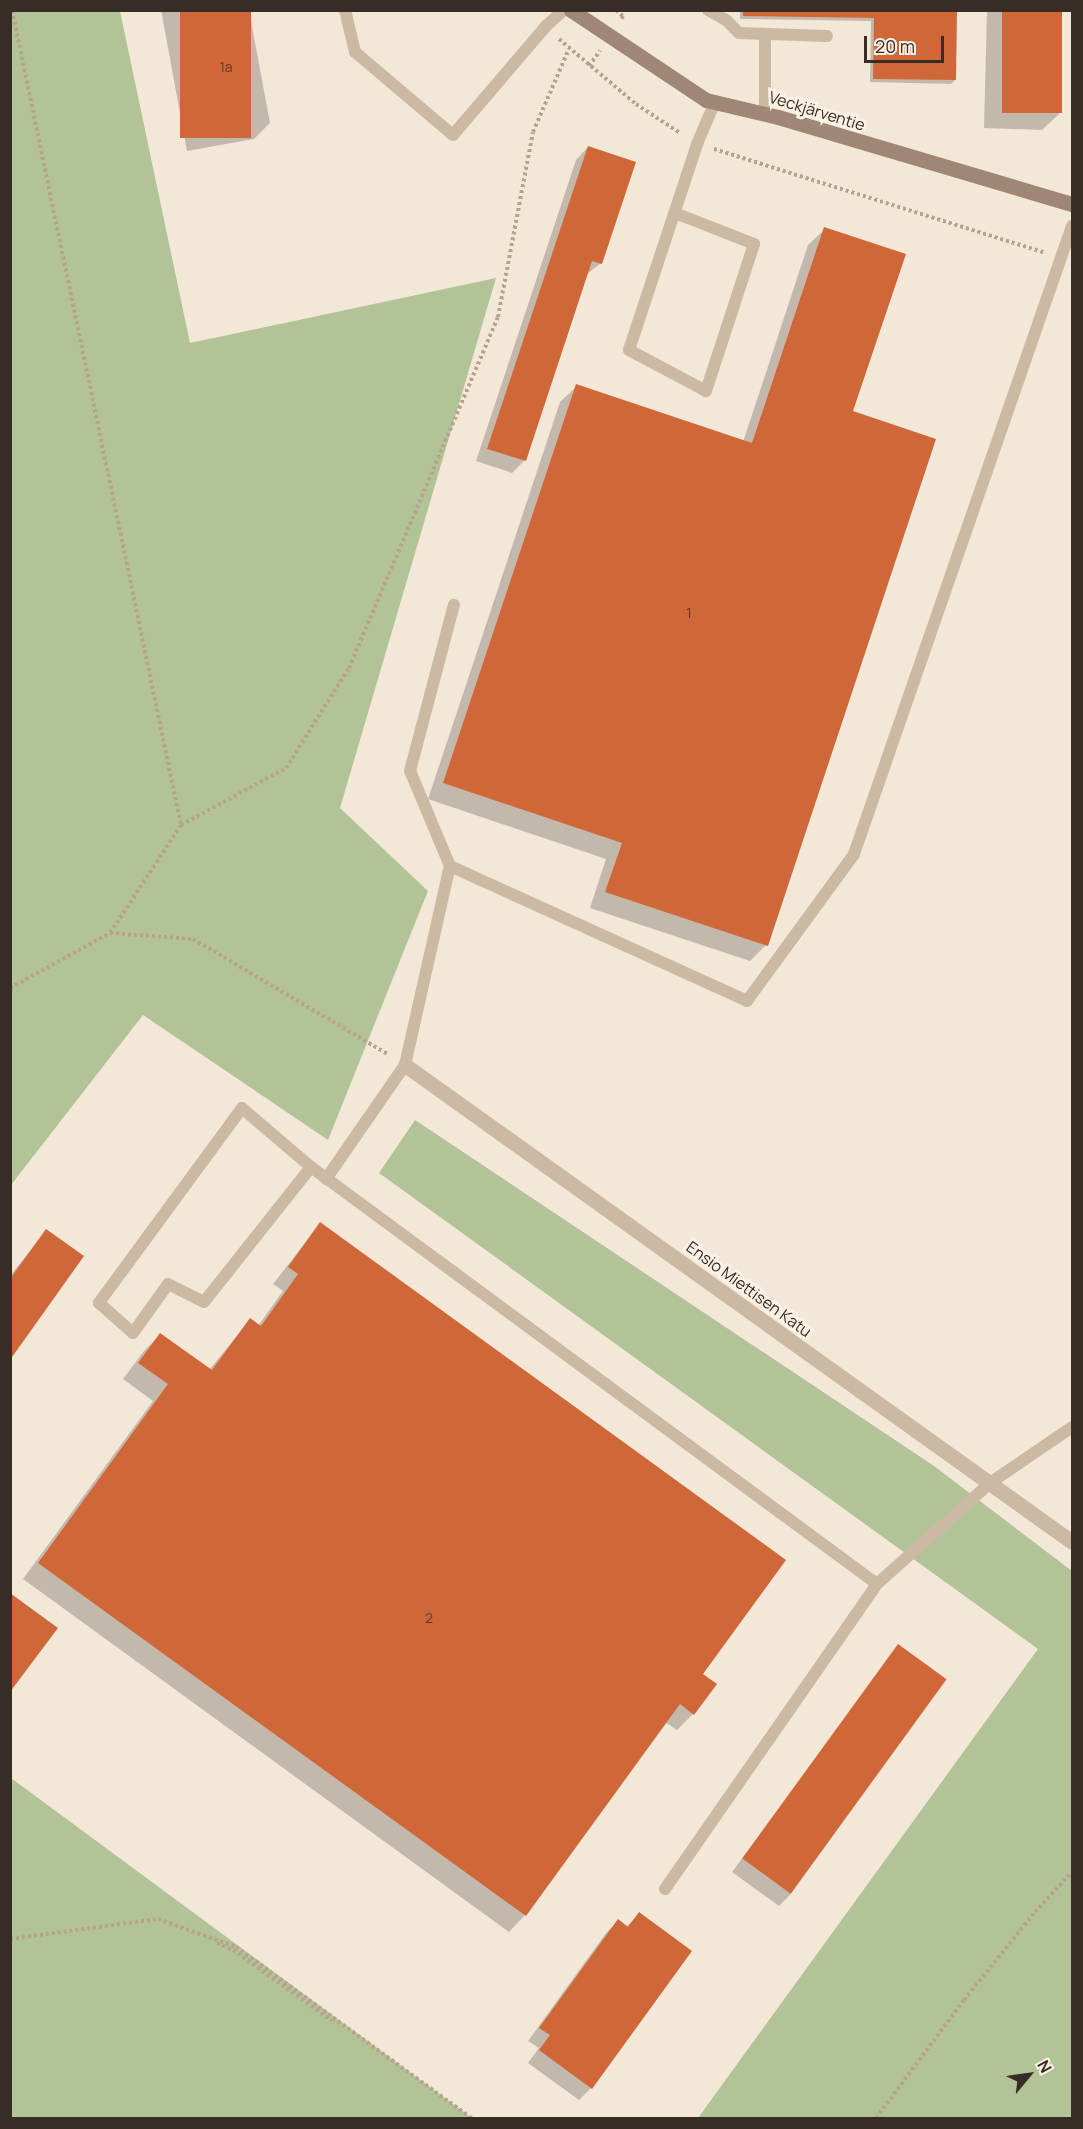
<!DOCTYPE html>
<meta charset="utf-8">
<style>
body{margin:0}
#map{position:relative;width:1083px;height:2129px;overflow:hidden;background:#f3e8d8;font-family:Manrope,sans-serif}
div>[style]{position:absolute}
.green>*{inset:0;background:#b2c497}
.shadow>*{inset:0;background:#0003}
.building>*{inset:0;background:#d06739;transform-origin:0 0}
.path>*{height:4px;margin-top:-2px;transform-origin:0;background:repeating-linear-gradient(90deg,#b8a28d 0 3px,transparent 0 6px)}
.service>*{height:12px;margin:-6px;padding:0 6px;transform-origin:6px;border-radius:6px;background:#ccb9a3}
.minor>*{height:15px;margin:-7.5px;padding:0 7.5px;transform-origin:7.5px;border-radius:7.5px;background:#ccb9a3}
.secondary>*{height:15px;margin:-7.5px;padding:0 7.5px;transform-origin:7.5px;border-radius:7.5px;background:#a08775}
span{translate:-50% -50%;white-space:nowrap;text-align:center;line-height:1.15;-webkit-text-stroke:6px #fbf2e5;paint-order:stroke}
.number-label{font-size:14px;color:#5d3b2b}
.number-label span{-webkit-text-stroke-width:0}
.street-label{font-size:16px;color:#372c26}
.frame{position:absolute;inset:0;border:12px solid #372c26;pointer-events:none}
.north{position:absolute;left:999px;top:2045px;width:60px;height:60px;-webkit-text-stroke:4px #fbf2e5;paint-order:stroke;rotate:61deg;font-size:16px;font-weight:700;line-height:24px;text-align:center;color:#372c26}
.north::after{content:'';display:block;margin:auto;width:21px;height:27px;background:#372c26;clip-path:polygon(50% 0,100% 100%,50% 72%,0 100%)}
.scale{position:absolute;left:864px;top:36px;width:80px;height:27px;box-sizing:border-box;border:3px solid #372c26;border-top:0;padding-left:8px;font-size:18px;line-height:21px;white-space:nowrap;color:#372c26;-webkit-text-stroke:4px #fbf2e5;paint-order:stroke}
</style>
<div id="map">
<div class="green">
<i style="clip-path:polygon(11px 10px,120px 11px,190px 343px,496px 278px,340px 808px,428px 891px,328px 1140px,143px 1015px,11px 1185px)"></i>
<i style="clip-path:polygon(415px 1120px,934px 1466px,1072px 1571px,1072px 2118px,698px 2118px,1038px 1649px,379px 1173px)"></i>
<i style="clip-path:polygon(10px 1778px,11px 1778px,472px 2118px,11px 2118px)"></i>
</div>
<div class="shadow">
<i style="clip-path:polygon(161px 10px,249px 10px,270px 123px,254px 139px,187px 151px)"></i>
<i style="clip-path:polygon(740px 10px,956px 10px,955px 80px,951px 84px,870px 82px,871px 21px,740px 19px)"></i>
<i style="clip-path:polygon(987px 10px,1061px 10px,1059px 114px,1042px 130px,984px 128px)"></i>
<i style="clip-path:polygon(588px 147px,601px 263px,586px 275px,524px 461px,512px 473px,476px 461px,576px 160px)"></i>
<i style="clip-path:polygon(825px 229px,851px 412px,766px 945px,750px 961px,590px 908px,606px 859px,428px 799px,560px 402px,577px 386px,743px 442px,808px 245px)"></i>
<i style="clip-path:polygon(320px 1224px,701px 1674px,693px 1714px,677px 1730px,665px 1722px,525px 1915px,509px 1932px,23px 1579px,153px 1401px,123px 1379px,144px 1351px,160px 1335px,209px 1370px,250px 1320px,258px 1326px,283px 1291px,273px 1284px)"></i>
<i style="clip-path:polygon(46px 1231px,10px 1357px,10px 1276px)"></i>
<i style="clip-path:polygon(898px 1646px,791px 1894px,779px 1906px,732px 1872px)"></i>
<i style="clip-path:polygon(639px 1914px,591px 2088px,579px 2100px,528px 2063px,539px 2048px,528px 2041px,606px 1933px,618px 1921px,626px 1927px)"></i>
</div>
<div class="building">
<i style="left:180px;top:10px;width:71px;height:128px"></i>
<i style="clip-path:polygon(743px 10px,957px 10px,956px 80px,873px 79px,874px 18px,743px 16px)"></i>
<i style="left:1002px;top:10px;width:60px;height:103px"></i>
<i style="clip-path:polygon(588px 146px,636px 162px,602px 264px,592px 261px,526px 461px,487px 449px)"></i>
<i style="clip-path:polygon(824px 227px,906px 254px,853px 411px,936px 439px,768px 946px,605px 892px,622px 843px,443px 783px,576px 384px,752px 443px)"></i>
<i style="clip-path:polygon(320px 1222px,786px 1560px,703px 1674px,717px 1684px,694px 1715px,680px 1704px,526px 1916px,38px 1563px,168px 1384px,138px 1363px,160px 1333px,212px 1370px,250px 1318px,261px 1326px,298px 1274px,288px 1267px)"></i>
<i style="clip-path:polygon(46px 1229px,84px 1256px,10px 1360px,10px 1279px)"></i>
<i style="clip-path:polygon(10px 1593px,58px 1628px,10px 1692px)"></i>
<i style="left:898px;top:1644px;width:60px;height:265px;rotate:36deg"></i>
<i style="clip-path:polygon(639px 1912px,692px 1951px,592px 2089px,539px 2050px,550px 2035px,539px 2028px,618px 1919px,628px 1927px)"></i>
</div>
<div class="path">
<i style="left:12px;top:10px;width:832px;rotate:78.29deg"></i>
<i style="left:181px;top:825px;width:129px;rotate:123.3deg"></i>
<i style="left:616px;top:10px;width:9px;rotate:41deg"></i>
<i style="left:623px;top:16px;width:4px;rotate:117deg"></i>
<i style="left:559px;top:39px;width:101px;rotate:40.2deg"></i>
<i style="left:636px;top:104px;width:53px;rotate:33.4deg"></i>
<i style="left:589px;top:66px;width:19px;rotate:-54deg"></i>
<i style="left:714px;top:149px;width:347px;rotate:17.4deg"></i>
<i style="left:181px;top:825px;width:119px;rotate:-28.5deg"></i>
<i style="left:286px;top:768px;width:118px;rotate:-57.8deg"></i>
<i style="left:349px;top:668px;width:381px;rotate:-67deg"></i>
<i style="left:498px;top:317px;width:188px;rotate:-79.3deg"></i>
<i style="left:533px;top:132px;width:90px;rotate:-66.6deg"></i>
<i style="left:10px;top:988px;width:114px;rotate:-28.8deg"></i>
<i style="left:110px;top:933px;width:83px;rotate:4.1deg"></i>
<i style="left:193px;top:939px;width:228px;rotate:30.6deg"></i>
<i style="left:10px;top:1939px;width:149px;rotate:-7.7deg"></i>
<i style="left:158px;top:1919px;width:83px;rotate:19.7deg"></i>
<i style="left:236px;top:1947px;width:291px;rotate:36deg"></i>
<i style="left:217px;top:1943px;width:17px;rotate:24deg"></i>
<i style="left:233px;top:1950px;width:122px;rotate:35.6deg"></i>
<i style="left:876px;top:2118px;width:147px;rotate:-53.3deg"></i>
<i style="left:964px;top:2000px;width:113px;rotate:-51.1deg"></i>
<i style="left:1035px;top:1912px;width:54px;rotate:-47.2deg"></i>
</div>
<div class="service">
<i style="left:345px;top:10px;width:43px;rotate:76.6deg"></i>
<i style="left:355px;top:52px;width:128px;rotate:40.3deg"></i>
<i style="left:453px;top:135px;width:143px;rotate:-49.5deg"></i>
<i style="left:546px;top:26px;width:24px;rotate:-42deg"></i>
<i style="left:708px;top:10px;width:21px;rotate:29deg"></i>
<i style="left:726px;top:20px;width:18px;rotate:45deg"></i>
<i style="left:739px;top:33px;width:88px;rotate:2deg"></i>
<i style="left:765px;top:114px;width:80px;rotate:-90deg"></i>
<i style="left:675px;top:213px;width:85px;rotate:21.4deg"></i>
<i style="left:754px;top:244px;width:155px;rotate:108.1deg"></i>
<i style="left:706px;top:391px;width:87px;rotate:-152deg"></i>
<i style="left:629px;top:350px;width:217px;rotate:-71.7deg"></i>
<i style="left:697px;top:144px;width:46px;rotate:-66.8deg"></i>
<i style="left:450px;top:866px;width:326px;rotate:24.4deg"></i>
<i style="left:747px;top:1001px;width:182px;rotate:-53.9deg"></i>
<i style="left:854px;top:854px;width:665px;rotate:-70.86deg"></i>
<i style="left:311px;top:1167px;width:91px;rotate:-139.5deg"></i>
<i style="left:242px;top:1108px;width:242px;rotate:126.3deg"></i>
<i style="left:99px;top:1303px;width:45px;rotate:41.4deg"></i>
<i style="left:133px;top:1333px;width:60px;rotate:-54.5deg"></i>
<i style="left:168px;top:1284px;width:40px;rotate:26.6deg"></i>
<i style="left:204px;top:1302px;width:172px;rotate:-51.6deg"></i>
<i style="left:311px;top:1167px;width:703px;rotate:36.38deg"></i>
<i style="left:326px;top:1179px;width:139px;rotate:-55.3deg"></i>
<i style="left:405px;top:1065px;width:204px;rotate:-77.3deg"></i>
<i style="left:450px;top:866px;width:103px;rotate:-112.8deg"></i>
<i style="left:410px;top:771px;width:172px;rotate:-75.2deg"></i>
<i style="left:665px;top:1889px;width:371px;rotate:-55.2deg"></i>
<i style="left:877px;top:1584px;width:152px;rotate:-41.8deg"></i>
<i style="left:990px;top:1483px;width:99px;rotate:-34.3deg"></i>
</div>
<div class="minor">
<i style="left:405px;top:1065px;width:820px;rotate:35.57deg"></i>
</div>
<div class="secondary">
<i style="left:571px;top:10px;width:162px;rotate:33.7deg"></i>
<i style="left:706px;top:100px;width:74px;rotate:13.3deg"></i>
<i style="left:778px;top:117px;width:307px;rotate:16.5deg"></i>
</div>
<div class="number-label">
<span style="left:226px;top:67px">1a</span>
<span style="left:689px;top:613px">1</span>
<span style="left:429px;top:1618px">2</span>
</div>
<div class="street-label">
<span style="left:817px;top:111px;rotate:17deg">Veckjärventie</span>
<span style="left:749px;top:1289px;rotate:36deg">Ensio Miettisen Katu</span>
</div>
<div class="frame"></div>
<div class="north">N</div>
<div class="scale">20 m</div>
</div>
